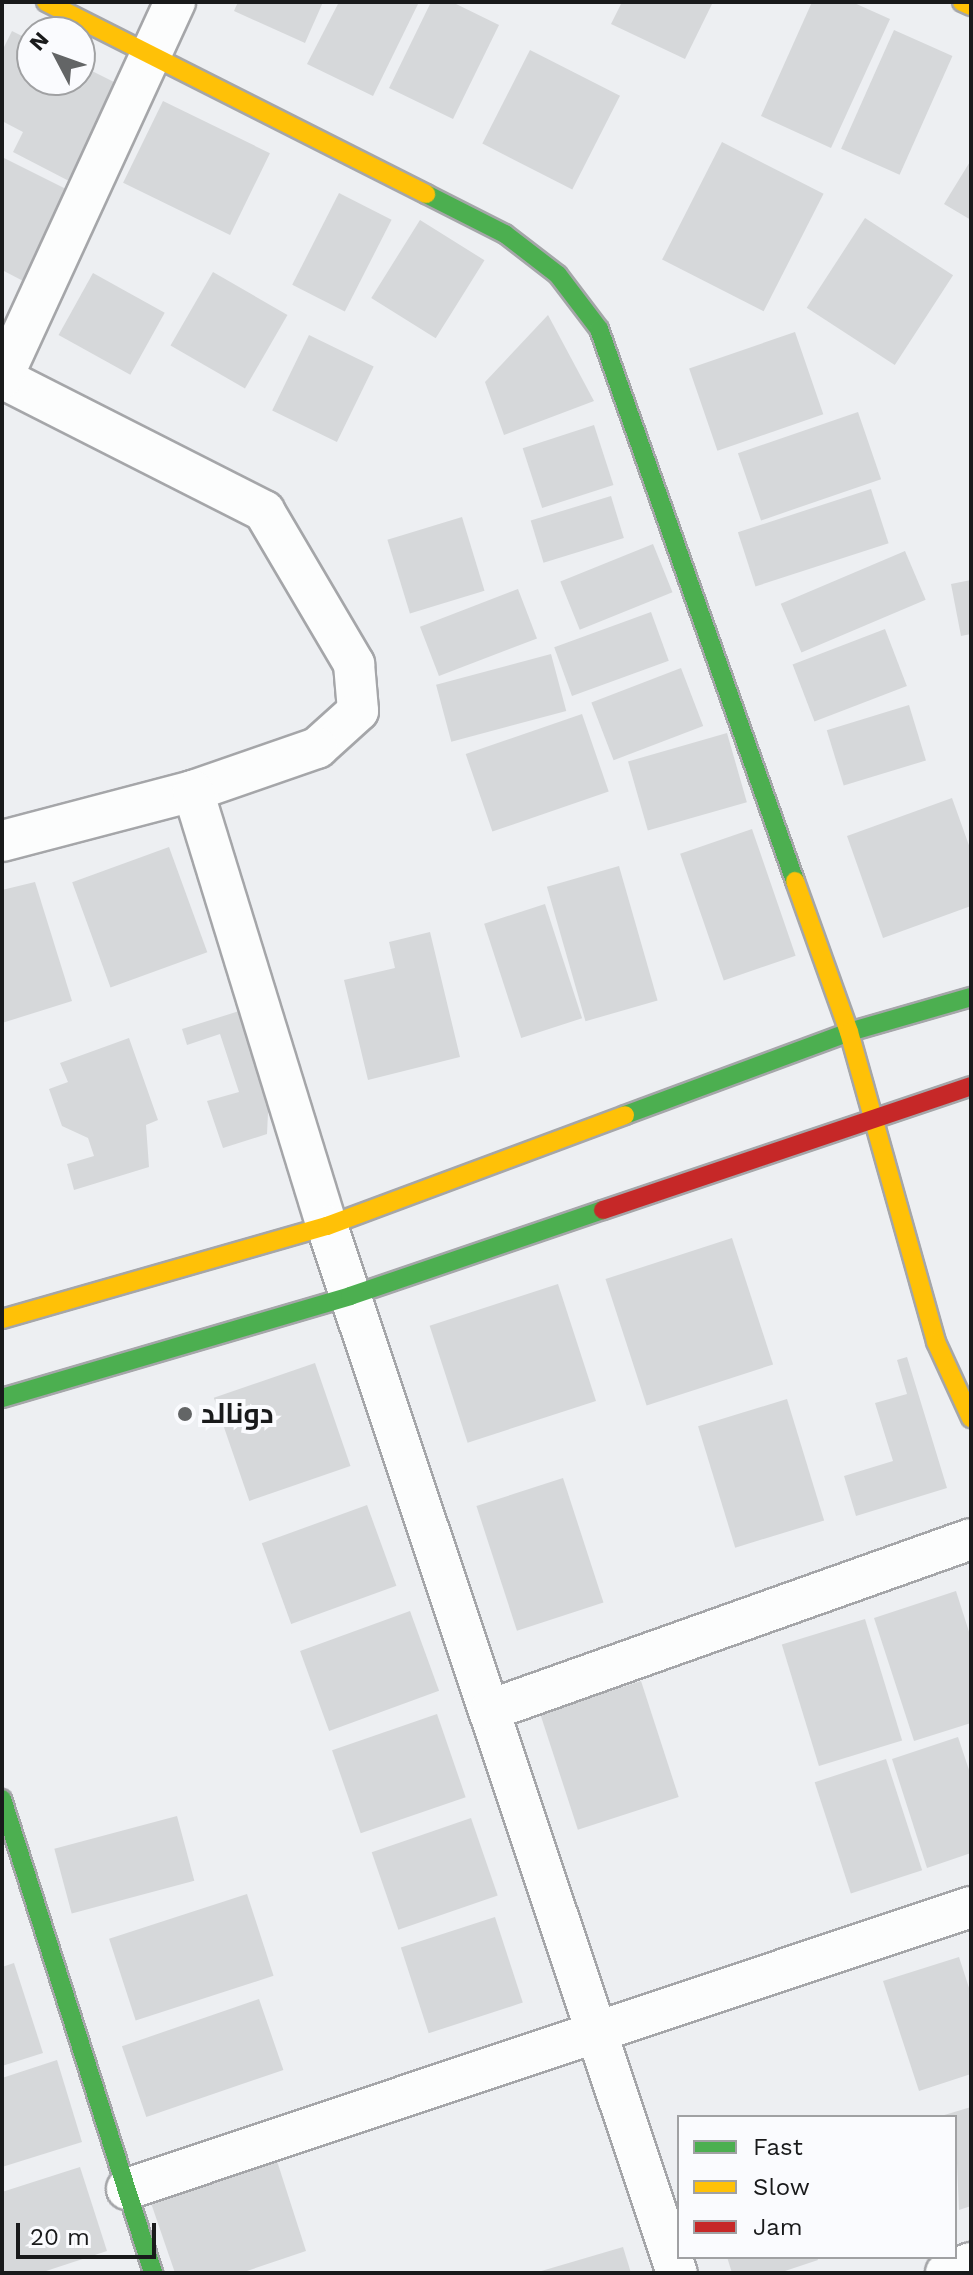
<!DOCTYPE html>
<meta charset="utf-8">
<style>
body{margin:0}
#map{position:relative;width:973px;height:2275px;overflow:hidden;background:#edeff2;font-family:"Work Sans",Cairo,sans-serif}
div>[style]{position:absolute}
.building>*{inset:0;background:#d6d8da;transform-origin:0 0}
.roads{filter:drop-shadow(2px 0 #a5a6a9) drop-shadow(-2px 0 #a5a6a9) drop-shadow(0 2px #a5a6a9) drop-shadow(0 -2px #a5a6a9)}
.street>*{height:40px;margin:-20px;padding:0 20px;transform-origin:20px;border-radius:20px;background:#fcfdfd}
.fast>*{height:18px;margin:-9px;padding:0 9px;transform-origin:9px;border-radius:9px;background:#4caf50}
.slow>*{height:18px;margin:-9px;padding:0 9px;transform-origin:9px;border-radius:9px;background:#ffc107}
.jam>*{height:18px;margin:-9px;padding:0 9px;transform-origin:9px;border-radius:9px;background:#c62828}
.dots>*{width:22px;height:22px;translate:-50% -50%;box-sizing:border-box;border:4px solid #fafbfe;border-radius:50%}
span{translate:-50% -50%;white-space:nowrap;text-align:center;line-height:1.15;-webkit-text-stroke:8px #fafbfe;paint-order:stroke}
.poi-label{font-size:28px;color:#191a1b;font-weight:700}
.left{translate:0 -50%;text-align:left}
.frame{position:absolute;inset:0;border:4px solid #191a1b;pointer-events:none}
.legend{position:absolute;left:677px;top:2115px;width:280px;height:144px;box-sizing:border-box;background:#fafbfe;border:2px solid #a0a1a3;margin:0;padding:10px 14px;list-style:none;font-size:24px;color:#191a1b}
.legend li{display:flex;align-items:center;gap:16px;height:40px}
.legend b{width:40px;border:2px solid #a0a1a3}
.north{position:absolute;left:16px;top:16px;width:80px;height:80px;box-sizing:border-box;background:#fafbfe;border:2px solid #a0a1a3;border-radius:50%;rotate:311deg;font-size:22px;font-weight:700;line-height:32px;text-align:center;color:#191a1b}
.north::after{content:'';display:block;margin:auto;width:28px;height:36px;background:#636566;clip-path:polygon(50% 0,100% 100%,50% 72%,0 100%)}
.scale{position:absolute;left:16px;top:2223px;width:140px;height:36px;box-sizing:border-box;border:4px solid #191a1b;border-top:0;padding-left:10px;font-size:24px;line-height:28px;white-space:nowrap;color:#191a1b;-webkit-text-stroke:6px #fafbfe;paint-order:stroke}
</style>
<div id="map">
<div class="building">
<i style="clip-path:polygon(238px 2px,323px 2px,305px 43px,234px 11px)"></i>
<i style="clip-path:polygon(339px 2px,419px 2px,373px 96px,307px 64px)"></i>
<i style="clip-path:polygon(431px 2px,452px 2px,499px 25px,453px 119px,389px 88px)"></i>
<i style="clip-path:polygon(622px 2px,713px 2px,685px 59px,611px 24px)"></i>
<i style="clip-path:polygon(812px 2px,852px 2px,890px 19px,831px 148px,761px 116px)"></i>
<i style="left:894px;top:30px;width:64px;height:130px;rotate:24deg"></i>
<i style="clip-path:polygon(12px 31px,32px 41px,32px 80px,80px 80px,80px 65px,118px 84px,69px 181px,13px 152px,23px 132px,2px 121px,2px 51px)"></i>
<i style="left:530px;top:50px;width:101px;height:105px;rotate:27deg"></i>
<i style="left:163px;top:101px;width:119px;height:91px;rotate:26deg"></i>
<i style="left:722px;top:142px;width:114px;height:132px;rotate:27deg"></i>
<i style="clip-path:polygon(2px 157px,72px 192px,27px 283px,2px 270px)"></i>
<i style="clip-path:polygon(971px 160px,971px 220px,944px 204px)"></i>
<i style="left:339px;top:193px;width:59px;height:103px;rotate:27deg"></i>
<i style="left:865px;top:218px;width:105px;height:107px;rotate:33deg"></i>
<i style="left:420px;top:220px;width:76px;height:92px;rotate:32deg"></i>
<i style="left:213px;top:272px;width:86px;height:85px;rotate:30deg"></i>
<i style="left:93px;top:273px;width:82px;height:71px;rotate:29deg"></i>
<i style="clip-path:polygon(548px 315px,594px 401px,504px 435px,485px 382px)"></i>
<i style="left:795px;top:332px;width:87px;height:112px;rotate:71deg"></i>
<i style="left:309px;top:335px;width:72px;height:84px;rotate:26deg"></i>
<i style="left:858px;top:412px;width:71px;height:127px;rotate:71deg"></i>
<i style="left:594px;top:425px;width:63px;height:75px;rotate:72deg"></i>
<i style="left:871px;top:489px;width:57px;height:140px;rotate:72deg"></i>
<i style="left:611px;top:496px;width:44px;height:84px;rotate:73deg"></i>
<i style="left:462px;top:517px;width:77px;height:78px;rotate:73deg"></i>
<i style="left:653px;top:544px;width:52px;height:100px;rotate:68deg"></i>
<i style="left:905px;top:551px;width:53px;height:135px;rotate:67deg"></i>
<i style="clip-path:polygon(971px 580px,971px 634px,961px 636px,951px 584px)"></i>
<i style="left:518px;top:589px;width:53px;height:105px;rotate:69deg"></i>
<i style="left:651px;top:612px;width:52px;height:103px;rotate:70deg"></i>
<i style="left:885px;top:629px;width:61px;height:99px;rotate:69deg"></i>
<i style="left:551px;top:654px;width:59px;height:119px;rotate:75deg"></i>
<i style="left:681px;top:668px;width:62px;height:96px;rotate:69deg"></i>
<i style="left:909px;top:705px;width:58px;height:86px;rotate:73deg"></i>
<i style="left:582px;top:714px;width:82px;height:123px;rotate:71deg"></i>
<i style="left:727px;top:733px;width:72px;height:103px;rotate:74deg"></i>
<i style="clip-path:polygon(952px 798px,971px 851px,971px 906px,883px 938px,847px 836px)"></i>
<i style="left:752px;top:829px;width:134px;height:76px;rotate:71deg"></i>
<i style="left:169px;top:847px;width:112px;height:103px;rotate:70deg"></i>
<i style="left:619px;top:866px;width:140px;height:75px;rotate:74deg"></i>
<i style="clip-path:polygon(35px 882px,72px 1001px,2px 1023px,2px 890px)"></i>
<i style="left:545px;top:904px;width:120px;height:64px;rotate:72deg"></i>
<i style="clip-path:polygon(430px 932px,460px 1057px,368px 1080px,344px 980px,395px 968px,389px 942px)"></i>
<i style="clip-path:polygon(252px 1007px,281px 1097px,268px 1113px,267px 1134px,223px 1148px,207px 1101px,239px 1092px,220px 1034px,187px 1045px,182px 1029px)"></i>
<i style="clip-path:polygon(129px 1038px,158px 1120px,146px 1125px,149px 1167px,74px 1190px,67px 1164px,94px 1156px,88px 1138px,62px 1126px,49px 1089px,68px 1082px,60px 1063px)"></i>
<i style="left:732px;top:1238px;width:133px;height:133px;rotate:72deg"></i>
<i style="left:558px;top:1284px;width:123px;height:135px;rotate:72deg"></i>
<i style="clip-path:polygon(907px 1357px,947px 1488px,856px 1516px,844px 1476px,893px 1461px,875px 1403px,907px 1394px,897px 1360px)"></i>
<i style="left:315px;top:1363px;width:109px;height:107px;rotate:71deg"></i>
<i style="left:787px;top:1399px;width:127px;height:93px;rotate:73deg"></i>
<i style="left:563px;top:1478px;width:131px;height:91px;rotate:72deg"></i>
<i style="left:367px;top:1505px;width:86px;height:112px;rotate:70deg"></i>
<i style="clip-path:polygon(956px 1591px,971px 1638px,971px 1723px,914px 1741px,874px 1618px)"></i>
<i style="left:410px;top:1611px;width:85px;height:117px;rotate:70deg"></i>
<i style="left:865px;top:1619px;width:127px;height:87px;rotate:73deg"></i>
<i style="left:641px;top:1681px;width:122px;height:106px;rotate:72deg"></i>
<i style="left:437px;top:1714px;width:88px;height:111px;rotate:71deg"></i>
<i style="clip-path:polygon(958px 1737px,971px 1776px,971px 1853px,927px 1868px,892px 1759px)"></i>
<i style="left:886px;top:1759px;width:117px;height:75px;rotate:72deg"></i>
<i style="left:177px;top:1816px;width:67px;height:127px;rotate:75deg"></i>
<i style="left:471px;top:1818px;width:82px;height:105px;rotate:71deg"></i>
<i style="left:247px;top:1894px;width:86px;height:145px;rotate:72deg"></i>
<i style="left:495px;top:1917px;width:90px;height:99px;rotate:72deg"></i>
<i style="clip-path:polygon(959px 1957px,971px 1994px,971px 2074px,919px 2091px,883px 1981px)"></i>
<i style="clip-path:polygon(14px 1963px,43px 2053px,2px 2066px,2px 1967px)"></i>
<i style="left:259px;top:1999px;width:75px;height:145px;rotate:71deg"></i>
<i style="clip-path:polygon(57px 2060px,82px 2142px,2px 2167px,2px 2078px)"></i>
<i style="clip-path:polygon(971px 2107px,971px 2206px,959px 2210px,955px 2117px,941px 2116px)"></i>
<i style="clip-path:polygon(277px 2161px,306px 2251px,241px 2273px,175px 2273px,151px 2203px)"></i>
<i style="clip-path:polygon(80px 2167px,107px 2251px,40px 2273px,2px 2273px,2px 2192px)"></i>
<i style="clip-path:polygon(623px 2247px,631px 2273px,538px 2273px,538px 2272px)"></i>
<i style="clip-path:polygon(727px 2257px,817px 2257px,818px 2260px,779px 2273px,732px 2273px)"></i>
</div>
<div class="roads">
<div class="street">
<i style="left:2px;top:378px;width:294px;rotate:26.9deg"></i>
<i style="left:264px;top:511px;width:178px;rotate:59.5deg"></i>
<i style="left:354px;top:664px;width:47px;rotate:85.1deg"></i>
<i style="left:358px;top:711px;width:55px;rotate:137.9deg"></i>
<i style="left:317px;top:748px;width:131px;rotate:160.9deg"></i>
<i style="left:193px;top:791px;width:197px;rotate:165.3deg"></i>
<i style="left:2px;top:378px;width:414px;rotate:-65.3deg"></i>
<i style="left:193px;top:791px;width:455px;rotate:72.9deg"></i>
<i style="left:327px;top:1226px;width:1104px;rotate:71.52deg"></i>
<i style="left:490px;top:1710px;width:510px;rotate:-19.57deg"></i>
<i style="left:127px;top:2189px;width:890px;rotate:-18.48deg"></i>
<i style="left:946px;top:2273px;width:27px;rotate:-22deg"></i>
</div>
<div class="fast">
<i style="left:426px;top:194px;width:89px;rotate:26.9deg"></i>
<i style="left:505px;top:234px;width:67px;rotate:37.7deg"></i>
<i style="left:558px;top:275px;width:68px;rotate:52.8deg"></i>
<i style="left:599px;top:329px;width:586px;rotate:70.45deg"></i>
<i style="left:625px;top:1115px;width:239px;rotate:-20.3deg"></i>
<i style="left:849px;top:1032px;width:127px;rotate:-16deg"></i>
<i style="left:2px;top:1398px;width:363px;rotate:-16.3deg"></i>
<i style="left:350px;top:1296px;width:267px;rotate:-18.8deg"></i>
<i style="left:2px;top:1799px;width:497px;rotate:72.3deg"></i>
</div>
<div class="slow">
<i style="left:46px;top:2px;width:426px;rotate:26.8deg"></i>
<i style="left:962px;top:2px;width:10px;rotate:24deg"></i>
<i style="left:795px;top:881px;width:160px;rotate:70.3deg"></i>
<i style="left:849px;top:1032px;width:322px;rotate:74.3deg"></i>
<i style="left:936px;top:1342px;width:84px;rotate:65.3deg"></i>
<i style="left:2px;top:1319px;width:338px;rotate:-16deg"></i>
<i style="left:327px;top:1226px;width:318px;rotate:-20.4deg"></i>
</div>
<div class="jam">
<i style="left:603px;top:1210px;width:388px;rotate:-18.6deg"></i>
</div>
</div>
<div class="dots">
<i style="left:185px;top:1414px;background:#636566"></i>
</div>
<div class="poi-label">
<span class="left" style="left:201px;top:1414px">دونالد</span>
</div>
<div class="frame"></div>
<ul class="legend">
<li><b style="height:10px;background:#4caf50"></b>Fast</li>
<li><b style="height:10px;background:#ffc107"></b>Slow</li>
<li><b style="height:10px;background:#c62828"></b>Jam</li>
</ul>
<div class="north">N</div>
<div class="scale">20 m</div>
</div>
